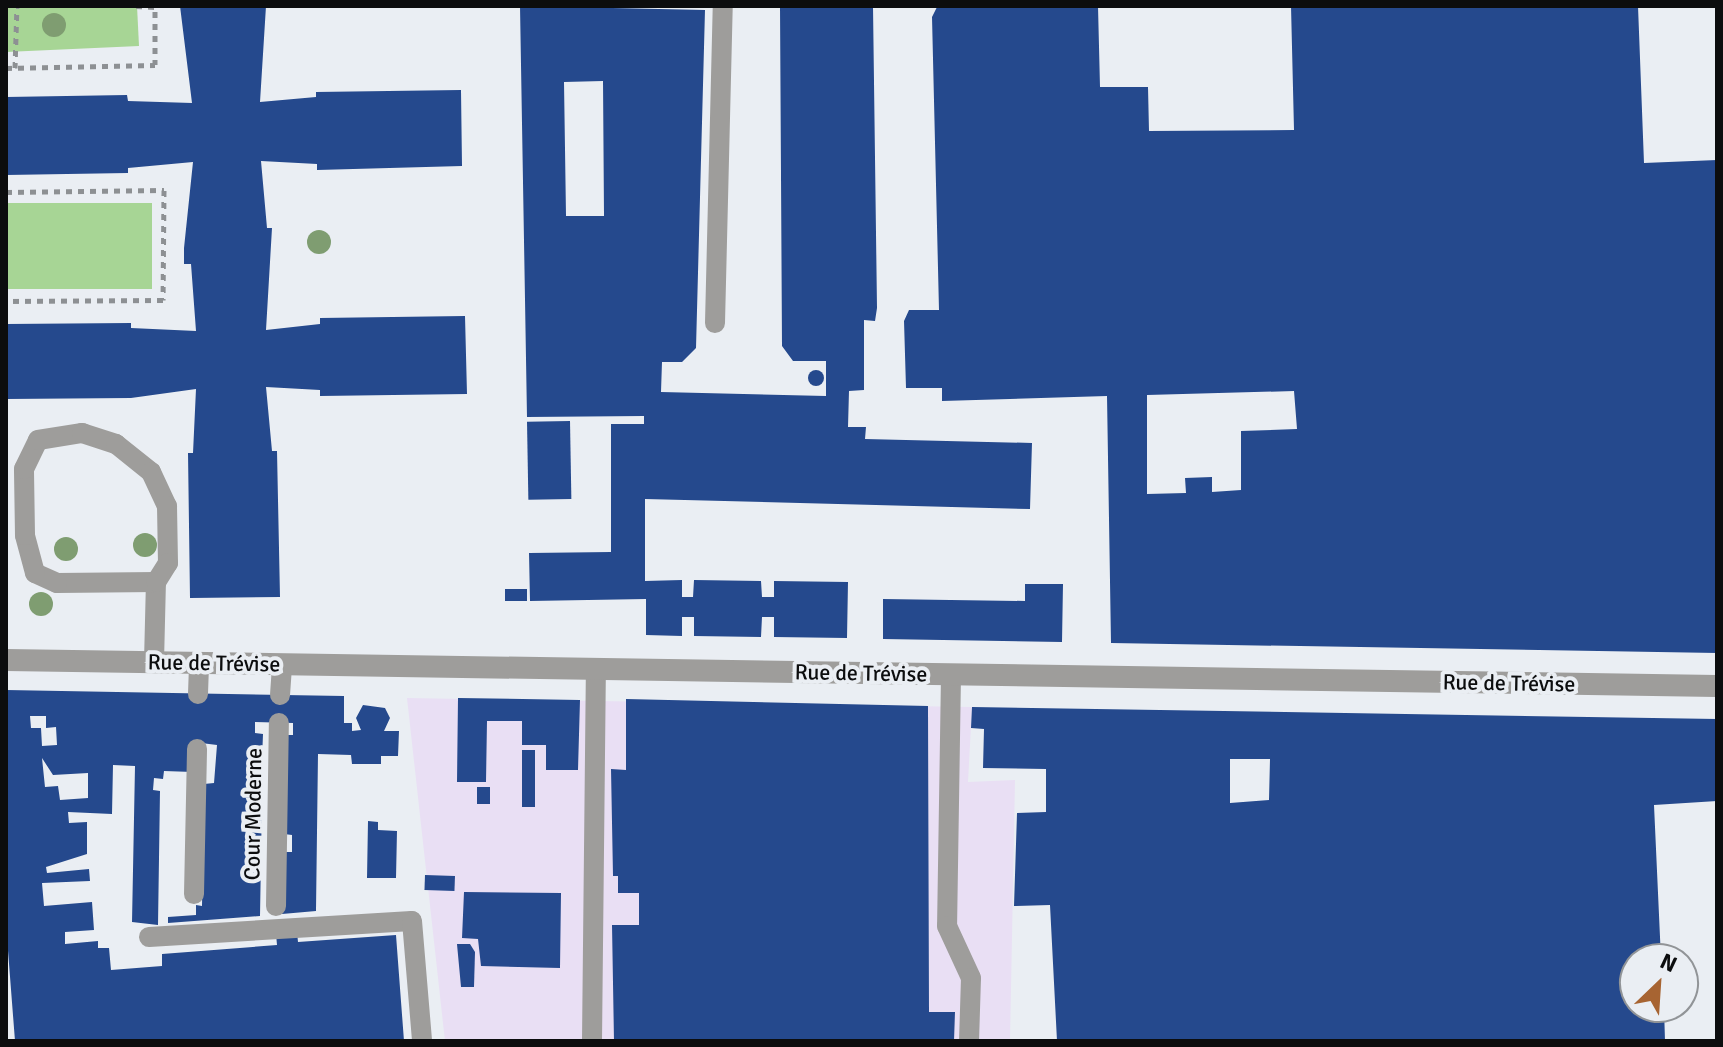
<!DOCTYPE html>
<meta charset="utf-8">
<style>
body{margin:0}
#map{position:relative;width:1723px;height:1047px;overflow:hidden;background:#eaeef3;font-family:Signika,sans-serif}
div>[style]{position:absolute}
.industrial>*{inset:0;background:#e9dff4}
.green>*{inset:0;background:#a7d595;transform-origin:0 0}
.building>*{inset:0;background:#25498d;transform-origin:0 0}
.round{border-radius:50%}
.path>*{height:5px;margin-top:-2.5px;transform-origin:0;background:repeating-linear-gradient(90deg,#8d9093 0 6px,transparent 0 12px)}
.service>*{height:20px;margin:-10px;padding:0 10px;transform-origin:10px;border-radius:10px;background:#9e9d9b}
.minor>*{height:22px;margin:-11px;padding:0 11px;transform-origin:11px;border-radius:11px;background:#9e9d9b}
.trees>*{width:24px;height:24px;margin:-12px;border-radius:50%;background:#7f9d71}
span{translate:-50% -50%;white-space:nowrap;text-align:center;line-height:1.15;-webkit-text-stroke:8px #eaeef3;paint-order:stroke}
.street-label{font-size:22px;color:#0c0d0e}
.frame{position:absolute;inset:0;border:8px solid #0c0d0e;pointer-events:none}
.north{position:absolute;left:1619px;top:943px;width:80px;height:80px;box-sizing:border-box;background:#eaeef3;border:2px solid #919497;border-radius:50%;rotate:25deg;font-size:22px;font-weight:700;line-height:32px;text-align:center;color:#0c0d0e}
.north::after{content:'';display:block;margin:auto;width:28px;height:36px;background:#a76432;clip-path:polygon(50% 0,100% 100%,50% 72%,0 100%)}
</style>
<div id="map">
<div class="industrial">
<i style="clip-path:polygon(407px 698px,972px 707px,968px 782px,1015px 780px,1010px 1041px,445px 1041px)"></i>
</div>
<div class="green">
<i style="clip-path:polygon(6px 6px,137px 6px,139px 46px,6px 52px)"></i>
<i style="left:6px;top:203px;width:146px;height:86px"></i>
</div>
<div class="building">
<i style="clip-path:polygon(180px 6px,266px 6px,260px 102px,316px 97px,316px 92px,461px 90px,462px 166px,317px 170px,317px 164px,261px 161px,267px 228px,272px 228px,266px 330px,320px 324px,320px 318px,465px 316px,467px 394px,320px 396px,320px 390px,266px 387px,272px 451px,277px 451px,280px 597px,190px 598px,188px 453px,193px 453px,196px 389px,131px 398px,6px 399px,6px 324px,131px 323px,131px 328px,196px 331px,191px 264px,184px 264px,184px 248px,193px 162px,128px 168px,128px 173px,6px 175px,6px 97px,127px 95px,128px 101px,192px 103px)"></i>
<i style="clip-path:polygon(evenodd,520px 6px,705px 10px,696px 348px,682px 362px,662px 362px,661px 392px,826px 396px,826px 361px,793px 361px,782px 346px,780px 6px,873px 6px,877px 308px,875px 321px,864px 320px,864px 390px,849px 391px,848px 427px,866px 427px,865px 439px,1032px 443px,1030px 509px,645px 499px,645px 581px,682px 580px,682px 597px,693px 597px,694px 580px,761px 581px,762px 597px,774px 597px,774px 581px,848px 582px,847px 638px,774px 637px,774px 617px,762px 617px,761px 637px,694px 636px,694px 617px,682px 617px,682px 636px,646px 635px,646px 599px,530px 601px,529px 553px,611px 552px,611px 424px,644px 424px,644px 416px,527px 417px,520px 6px,603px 81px,604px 216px,566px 216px,564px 82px,603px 81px)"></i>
<i style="clip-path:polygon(evenodd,1098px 6px,1100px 87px,1148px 87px,1149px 131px,1294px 130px,1291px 6px,1638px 6px,1644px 163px,1717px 160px,1717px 653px,1111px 643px,1107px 396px,942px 401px,942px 388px,906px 388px,904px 321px,909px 310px,939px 310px,932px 17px,937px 7px,1098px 6px,1294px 391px,1297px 429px,1241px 431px,1241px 490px,1212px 492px,1212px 477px,1185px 478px,1186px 493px,1147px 494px,1147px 395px,1294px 391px)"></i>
<i class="round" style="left:808px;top:370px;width:16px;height:16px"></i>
<i style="left:570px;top:421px;width:78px;height:43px;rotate:89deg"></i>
<i style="clip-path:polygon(1025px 584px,1063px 584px,1062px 642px,883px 639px,883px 599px,1025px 601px)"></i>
<i style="left:505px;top:589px;width:22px;height:12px"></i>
<i style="clip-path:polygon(evenodd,6px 690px,344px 696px,344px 723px,352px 723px,352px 731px,361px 730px,356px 718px,363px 705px,385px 708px,390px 718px,384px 731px,399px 731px,398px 756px,381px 756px,381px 764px,352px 764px,351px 755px,318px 754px,316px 911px,282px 914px,283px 852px,292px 852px,292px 835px,284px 834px,285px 735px,293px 735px,293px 723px,255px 722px,255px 733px,263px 734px,262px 760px,254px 760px,254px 799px,262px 799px,260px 916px,168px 923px,168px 917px,196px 915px,196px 905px,202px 906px,204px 784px,214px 783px,217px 745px,201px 743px,193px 772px,164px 771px,163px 779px,154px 778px,153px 790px,160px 791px,158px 925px,132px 922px,135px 766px,113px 765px,112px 814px,68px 812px,69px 823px,87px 822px,87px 854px,46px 867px,47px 873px,89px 869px,90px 881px,42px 883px,44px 906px,92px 902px,94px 930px,65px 932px,65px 944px,98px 941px,98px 948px,109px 948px,111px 970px,162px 966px,162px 954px,277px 945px,276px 934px,297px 932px,298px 942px,396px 935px,404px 1041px,15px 1041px,6px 925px,6px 690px,30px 716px,46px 716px,46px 728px,56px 727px,57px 745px,42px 746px,41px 728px,31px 728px,30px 716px,6px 690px,42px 758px,53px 775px,88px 773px,88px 798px,60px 800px,58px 786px,45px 787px,42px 758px)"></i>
<i style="clip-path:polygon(458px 698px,580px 700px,578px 770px,546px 770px,546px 745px,522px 745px,522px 721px,487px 721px,486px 782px,457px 782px)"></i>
<i style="clip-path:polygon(626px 699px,928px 706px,929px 1012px,955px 1012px,954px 1041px,614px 1041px,612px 925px,639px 925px,639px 893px,618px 893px,618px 876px,613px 876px,611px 769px,626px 770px)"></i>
<i style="clip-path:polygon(evenodd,972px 707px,1717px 719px,1717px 801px,1654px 805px,1661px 959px,1635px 959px,1635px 1007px,1664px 1007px,1665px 1041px,1057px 1041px,1050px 905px,1014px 906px,1017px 813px,1046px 812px,1046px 769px,983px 768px,984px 729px,971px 728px,972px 707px,1230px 759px,1270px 759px,1269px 800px,1230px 803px,1230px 759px)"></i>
<i style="left:522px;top:750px;width:13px;height:57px"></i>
<i style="left:477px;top:787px;width:13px;height:17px"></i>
<i style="clip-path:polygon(368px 821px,378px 822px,378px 830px,397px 831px,396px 878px,367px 878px)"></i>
<i style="left:425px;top:875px;width:30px;height:15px;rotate:2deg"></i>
<i style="clip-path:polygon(464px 892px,561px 893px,560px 968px,481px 966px,478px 939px,462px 938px)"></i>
<i style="clip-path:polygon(457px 944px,470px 944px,475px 952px,474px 987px,461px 987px)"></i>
</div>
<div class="path">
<i style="left:136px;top:6px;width:19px;rotate:3deg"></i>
<i style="left:6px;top:68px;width:149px;rotate:-1.2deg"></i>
<i style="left:155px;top:65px;width:59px;rotate:-90deg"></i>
<i style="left:15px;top:68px;width:62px;rotate:-88.2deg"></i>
<i style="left:6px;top:192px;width:158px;rotate:-0.7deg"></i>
<i style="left:164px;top:190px;width:110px;rotate:90.5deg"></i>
<i style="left:163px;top:300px;width:157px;rotate:179.6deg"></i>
</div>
<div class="service">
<i style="left:715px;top:323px;width:317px;rotate:-88.6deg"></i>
<i style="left:154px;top:662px;width:80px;rotate:-88.6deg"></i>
<i style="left:156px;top:582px;width:99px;rotate:179.4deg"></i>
<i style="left:57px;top:583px;width:24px;rotate:-156deg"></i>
<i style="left:35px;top:573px;width:39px;rotate:-105deg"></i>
<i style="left:25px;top:535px;width:66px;rotate:-90.9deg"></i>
<i style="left:24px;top:469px;width:32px;rotate:-64deg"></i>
<i style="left:38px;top:440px;width:45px;rotate:-9deg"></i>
<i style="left:82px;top:433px;width:36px;rotate:18deg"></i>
<i style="left:116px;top:444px;width:45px;rotate:38.7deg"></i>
<i style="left:151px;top:472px;width:38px;rotate:65deg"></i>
<i style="left:167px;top:506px;width:57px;rotate:89deg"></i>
<i style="left:168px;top:563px;width:22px;rotate:122deg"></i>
<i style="left:951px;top:675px;width:251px;rotate:90.9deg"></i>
<i style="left:947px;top:926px;width:57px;rotate:65.2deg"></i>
<i style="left:971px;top:978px;width:63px;rotate:91.8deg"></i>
<i style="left:198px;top:694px;width:31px;rotate:-88deg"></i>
<i style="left:280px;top:695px;width:31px;rotate:-86deg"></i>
<i style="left:194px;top:894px;width:145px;rotate:-88.8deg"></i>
<i style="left:276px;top:906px;width:183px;rotate:-89.1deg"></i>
<i style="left:149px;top:937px;width:263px;rotate:-3.5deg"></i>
<i style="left:412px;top:921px;width:120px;rotate:85.2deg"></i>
<i style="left:592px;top:1041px;width:372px;rotate:-89.4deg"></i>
</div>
<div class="minor">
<i style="left:6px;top:660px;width:1711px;rotate:0.87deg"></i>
</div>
<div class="trees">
<i style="left:54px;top:25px"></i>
<i style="left:319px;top:242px"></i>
<i style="left:145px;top:545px"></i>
<i style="left:66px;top:549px"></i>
<i style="left:41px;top:604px"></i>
</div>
<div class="street-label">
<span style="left:214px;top:663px;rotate:1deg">Rue de Trévise</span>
<span style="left:861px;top:673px;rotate:1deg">Rue de Trévise</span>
<span style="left:1509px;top:683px;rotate:1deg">Rue de Trévise</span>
<span style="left:253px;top:814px;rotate:-89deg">Cour Moderne</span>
</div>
<div class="frame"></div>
<div class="north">N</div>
</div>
